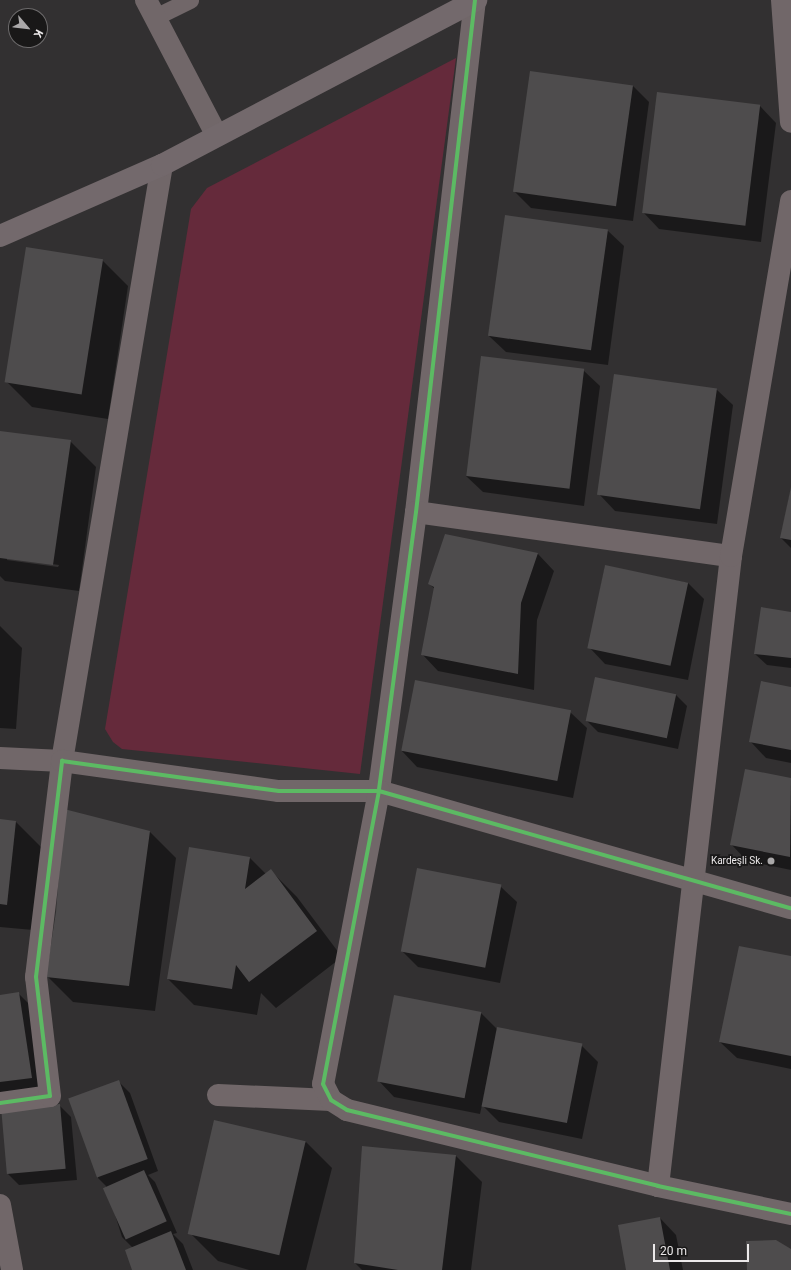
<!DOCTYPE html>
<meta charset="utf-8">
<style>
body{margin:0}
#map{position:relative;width:791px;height:1270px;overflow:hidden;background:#323031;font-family:Roboto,sans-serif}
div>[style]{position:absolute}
.green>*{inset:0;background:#652a3b}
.shadow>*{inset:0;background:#0007}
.building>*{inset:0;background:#4e4c4d;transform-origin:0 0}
.lane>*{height:17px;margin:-8.5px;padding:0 8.5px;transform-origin:8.5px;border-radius:8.5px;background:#716769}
.street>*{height:22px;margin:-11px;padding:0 11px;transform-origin:11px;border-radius:11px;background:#716769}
.secondary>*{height:22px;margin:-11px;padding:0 11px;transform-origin:11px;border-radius:11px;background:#73696c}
.cycleway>*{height:4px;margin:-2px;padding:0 2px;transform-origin:2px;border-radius:2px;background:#5cba63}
.dots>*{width:11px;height:11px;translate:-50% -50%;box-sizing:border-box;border:2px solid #191818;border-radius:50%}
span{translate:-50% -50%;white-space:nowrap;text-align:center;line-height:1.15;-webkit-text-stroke:3.5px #191818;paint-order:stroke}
.poi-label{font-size:10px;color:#ebe8e9}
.right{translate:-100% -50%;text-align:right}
.north{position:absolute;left:8px;top:8px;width:40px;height:40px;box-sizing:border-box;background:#191818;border:1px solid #6d6b6c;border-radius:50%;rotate:118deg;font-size:11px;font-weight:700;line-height:16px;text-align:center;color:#ebe8e9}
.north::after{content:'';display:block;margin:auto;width:14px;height:18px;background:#aaa8a9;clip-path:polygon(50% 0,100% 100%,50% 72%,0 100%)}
.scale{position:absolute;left:653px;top:1244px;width:96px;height:18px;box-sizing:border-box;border:2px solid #ebe8e9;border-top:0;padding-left:5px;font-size:12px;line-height:14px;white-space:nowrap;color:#ebe8e9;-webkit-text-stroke:3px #191818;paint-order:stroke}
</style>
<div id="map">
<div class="green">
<i style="clip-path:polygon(456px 58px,360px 774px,122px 749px,113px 742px,105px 729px,191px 209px,207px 188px)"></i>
</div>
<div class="shadow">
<i style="clip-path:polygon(633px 86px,649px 102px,633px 221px,531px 208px,515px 192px)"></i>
<i style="clip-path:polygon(658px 93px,760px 106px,776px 123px,761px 242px,659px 229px,643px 212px)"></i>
<i style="clip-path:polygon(607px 230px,624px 246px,608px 365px,506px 352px,489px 336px)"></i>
<i style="clip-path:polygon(102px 260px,128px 286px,108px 419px,32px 407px,6px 381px)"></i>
<i style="clip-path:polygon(583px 370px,600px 386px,584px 506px,483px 492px,466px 476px)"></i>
<i style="clip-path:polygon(716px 389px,733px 405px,717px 524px,615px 511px,599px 494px)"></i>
<i style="clip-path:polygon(evenodd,0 432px,70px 441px,96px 467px,79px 591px,5px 581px,0 576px,0 432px,7px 558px,59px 565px,58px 567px,7px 560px,7px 558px)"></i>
<i style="clip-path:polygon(791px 488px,791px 548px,781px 538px)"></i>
<i style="clip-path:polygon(538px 554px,554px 571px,537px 620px,534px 690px,438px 671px,422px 654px,435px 589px,429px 584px)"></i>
<i style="clip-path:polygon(605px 566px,688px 583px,704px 599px,688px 680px,605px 664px,589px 647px)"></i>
<i style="clip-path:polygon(791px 613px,791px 668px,767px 665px,755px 654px)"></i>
<i style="clip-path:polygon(0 626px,22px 648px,16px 729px,0 728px)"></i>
<i style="clip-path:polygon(791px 688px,791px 763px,766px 758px,750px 741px)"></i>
<i style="clip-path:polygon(676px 695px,687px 706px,678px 749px,598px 732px,587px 721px)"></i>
<i style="clip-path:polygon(570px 712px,587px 728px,573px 798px,417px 767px,401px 750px)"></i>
<i style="clip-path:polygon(746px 770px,791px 779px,791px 870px,747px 861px,731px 844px)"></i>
<i style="clip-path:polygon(65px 811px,150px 832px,176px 858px,155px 1011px,73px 1002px,47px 976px,57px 912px)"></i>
<i style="clip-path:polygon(0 820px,16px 822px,42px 848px,33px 930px,0 927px)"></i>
<i style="clip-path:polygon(250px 858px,266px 874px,271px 871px,297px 897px,342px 957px,276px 1008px,261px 993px,257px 1015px,194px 1005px,168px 979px)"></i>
<i style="clip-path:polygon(500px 886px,517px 902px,500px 983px,418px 967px,401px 950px)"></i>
<i style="clip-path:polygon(791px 957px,791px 1069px,737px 1058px,720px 1042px)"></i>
<i style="clip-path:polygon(18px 993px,35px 1010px,48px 1094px,0 1097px,0 996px)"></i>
<i style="clip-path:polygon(395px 996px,481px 1013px,498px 1030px,581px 1045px,598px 1062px,582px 1139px,499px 1122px,482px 1105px,480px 1114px,394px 1097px,378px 1080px)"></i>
<i style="clip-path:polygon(118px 1081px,130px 1093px,158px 1171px,148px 1175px,155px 1182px,177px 1233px,173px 1234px,183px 1244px,193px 1270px,133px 1270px,133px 1248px,122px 1237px,106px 1186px,98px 1178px)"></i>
<i style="clip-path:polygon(60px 1106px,71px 1117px,77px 1180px,19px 1185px,8px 1174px)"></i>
<i style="clip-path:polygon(306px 1142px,332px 1168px,306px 1270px,249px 1270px,218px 1261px,192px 1235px)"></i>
<i style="clip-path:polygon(456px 1156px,482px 1182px,471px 1270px,362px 1270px,355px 1263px)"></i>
<i style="clip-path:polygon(660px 1218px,676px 1235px,683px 1270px,627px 1270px)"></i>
</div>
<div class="building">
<i style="left:530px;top:71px;width:104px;height:122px;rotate:8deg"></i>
<i style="left:657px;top:92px;width:104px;height:122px;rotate:7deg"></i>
<i style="left:505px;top:215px;width:104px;height:122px;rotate:8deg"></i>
<i style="left:26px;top:247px;width:78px;height:137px;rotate:9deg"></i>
<i style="left:481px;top:356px;width:104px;height:121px;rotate:7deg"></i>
<i style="left:614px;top:374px;width:104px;height:122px;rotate:8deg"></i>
<i style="clip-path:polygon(0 431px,71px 440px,53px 565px,0 558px)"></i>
<i style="clip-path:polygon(791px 487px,791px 540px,780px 538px)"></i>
<i style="clip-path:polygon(445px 534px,538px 553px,521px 603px,518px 674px,421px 655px,434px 587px,428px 584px)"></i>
<i style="left:605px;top:565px;width:85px;height:85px;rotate:12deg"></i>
<i style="clip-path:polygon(761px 607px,791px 612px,791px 658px,754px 654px)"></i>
<i style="left:595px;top:677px;width:83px;height:45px;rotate:12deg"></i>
<i style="left:415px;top:680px;width:159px;height:72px;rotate:11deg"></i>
<i style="clip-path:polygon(761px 681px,791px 687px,791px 750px,749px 742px)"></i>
<i style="clip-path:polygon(745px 769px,791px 778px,790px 857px,730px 845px)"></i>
<i style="clip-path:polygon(64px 809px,150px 831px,129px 986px,46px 977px,56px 912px)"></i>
<i style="clip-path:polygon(0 819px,16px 821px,7px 905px,0 904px)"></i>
<i style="clip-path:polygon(189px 847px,250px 857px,245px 889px,271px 869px,317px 931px,249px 982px,236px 965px,232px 989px,167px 979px)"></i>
<i style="left:417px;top:868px;width:86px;height:85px;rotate:11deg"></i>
<i style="clip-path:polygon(739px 946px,791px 956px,791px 1056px,719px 1042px)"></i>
<i style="clip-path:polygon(19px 992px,32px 1078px,0 1082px,0 995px)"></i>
<i style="left:394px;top:995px;width:89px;height:88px;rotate:11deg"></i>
<i style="left:497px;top:1027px;width:87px;height:81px;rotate:11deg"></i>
<i style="left:119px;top:1080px;width:84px;height:54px;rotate:70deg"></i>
<i style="left:60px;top:1104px;width:65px;height:59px;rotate:85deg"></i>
<i style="left:214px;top:1120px;width:94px;height:117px;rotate:13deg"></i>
<i style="clip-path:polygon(362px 1146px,456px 1155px,442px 1270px,398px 1270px,354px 1263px)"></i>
<i style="left:144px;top:1170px;width:56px;height:45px;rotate:66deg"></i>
<i style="clip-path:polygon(660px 1217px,670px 1270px,626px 1270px,618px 1225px)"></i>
<i style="clip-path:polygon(171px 1231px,186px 1270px,132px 1270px,125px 1250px)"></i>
<i style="clip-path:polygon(776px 1240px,791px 1249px,791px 1270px,747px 1270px,746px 1241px)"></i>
</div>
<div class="lane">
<i style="left:155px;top:17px;width:39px;rotate:-26deg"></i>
</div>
<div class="street">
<i style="left:146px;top:0;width:153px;rotate:62.4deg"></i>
<i style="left:475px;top:0;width:515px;rotate:96.57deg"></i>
<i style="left:416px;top:512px;width:281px;rotate:97.6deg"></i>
<i style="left:379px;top:791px;width:428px;rotate:15.9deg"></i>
<i style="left:782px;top:0;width:122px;rotate:85.8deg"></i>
<i style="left:416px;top:512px;width:318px;rotate:8deg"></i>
<i style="left:0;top:758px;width:62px;rotate:2.8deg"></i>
<i style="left:62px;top:761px;width:604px;rotate:-80.48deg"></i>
<i style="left:218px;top:1095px;width:113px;rotate:2.5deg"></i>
<i style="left:0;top:1103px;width:50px;rotate:-8deg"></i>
<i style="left:50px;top:1096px;width:120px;rotate:-96.7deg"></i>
<i style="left:36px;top:977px;width:218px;rotate:-83.1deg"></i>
<i style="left:62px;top:761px;width:219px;rotate:7.9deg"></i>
<i style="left:279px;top:791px;width:100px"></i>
<i style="left:379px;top:791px;width:298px;rotate:100.8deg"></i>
<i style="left:323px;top:1084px;width:18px;rotate:63deg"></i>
<i style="left:331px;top:1100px;width:19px;rotate:32deg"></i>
<i style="left:347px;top:1110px;width:320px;rotate:13.7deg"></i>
<i style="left:658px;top:1186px;width:136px;rotate:11.9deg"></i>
<i style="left:658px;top:1186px;width:634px;rotate:-83.39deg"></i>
<i style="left:731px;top:556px;width:360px;rotate:-80.4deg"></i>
<i style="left:0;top:1205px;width:66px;rotate:79.5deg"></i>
</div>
<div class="secondary">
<i style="left:0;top:236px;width:177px;rotate:-23.7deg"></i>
<i style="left:162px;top:165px;width:355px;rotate:-27.7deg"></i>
</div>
<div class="cycleway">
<i style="left:475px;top:0;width:515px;rotate:96.57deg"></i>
<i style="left:416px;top:512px;width:281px;rotate:97.6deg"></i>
<i style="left:379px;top:791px;width:428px;rotate:15.9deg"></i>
<i style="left:0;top:1103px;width:50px;rotate:-8deg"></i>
<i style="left:50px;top:1096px;width:120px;rotate:-96.7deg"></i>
<i style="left:36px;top:977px;width:218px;rotate:-83.1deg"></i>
<i style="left:62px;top:761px;width:219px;rotate:7.9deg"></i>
<i style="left:279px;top:791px;width:100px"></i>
<i style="left:379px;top:791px;width:298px;rotate:100.8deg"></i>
<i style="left:323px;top:1084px;width:18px;rotate:63deg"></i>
<i style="left:331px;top:1100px;width:19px;rotate:32deg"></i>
<i style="left:347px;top:1110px;width:320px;rotate:13.7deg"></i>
<i style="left:658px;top:1186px;width:136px;rotate:11.9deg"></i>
</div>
<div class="dots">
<i style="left:771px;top:861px;background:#aaa8a9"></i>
</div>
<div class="poi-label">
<span class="right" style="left:763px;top:861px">Kardeşli Sk.</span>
</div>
<div class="north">K</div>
<div class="scale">20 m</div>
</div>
